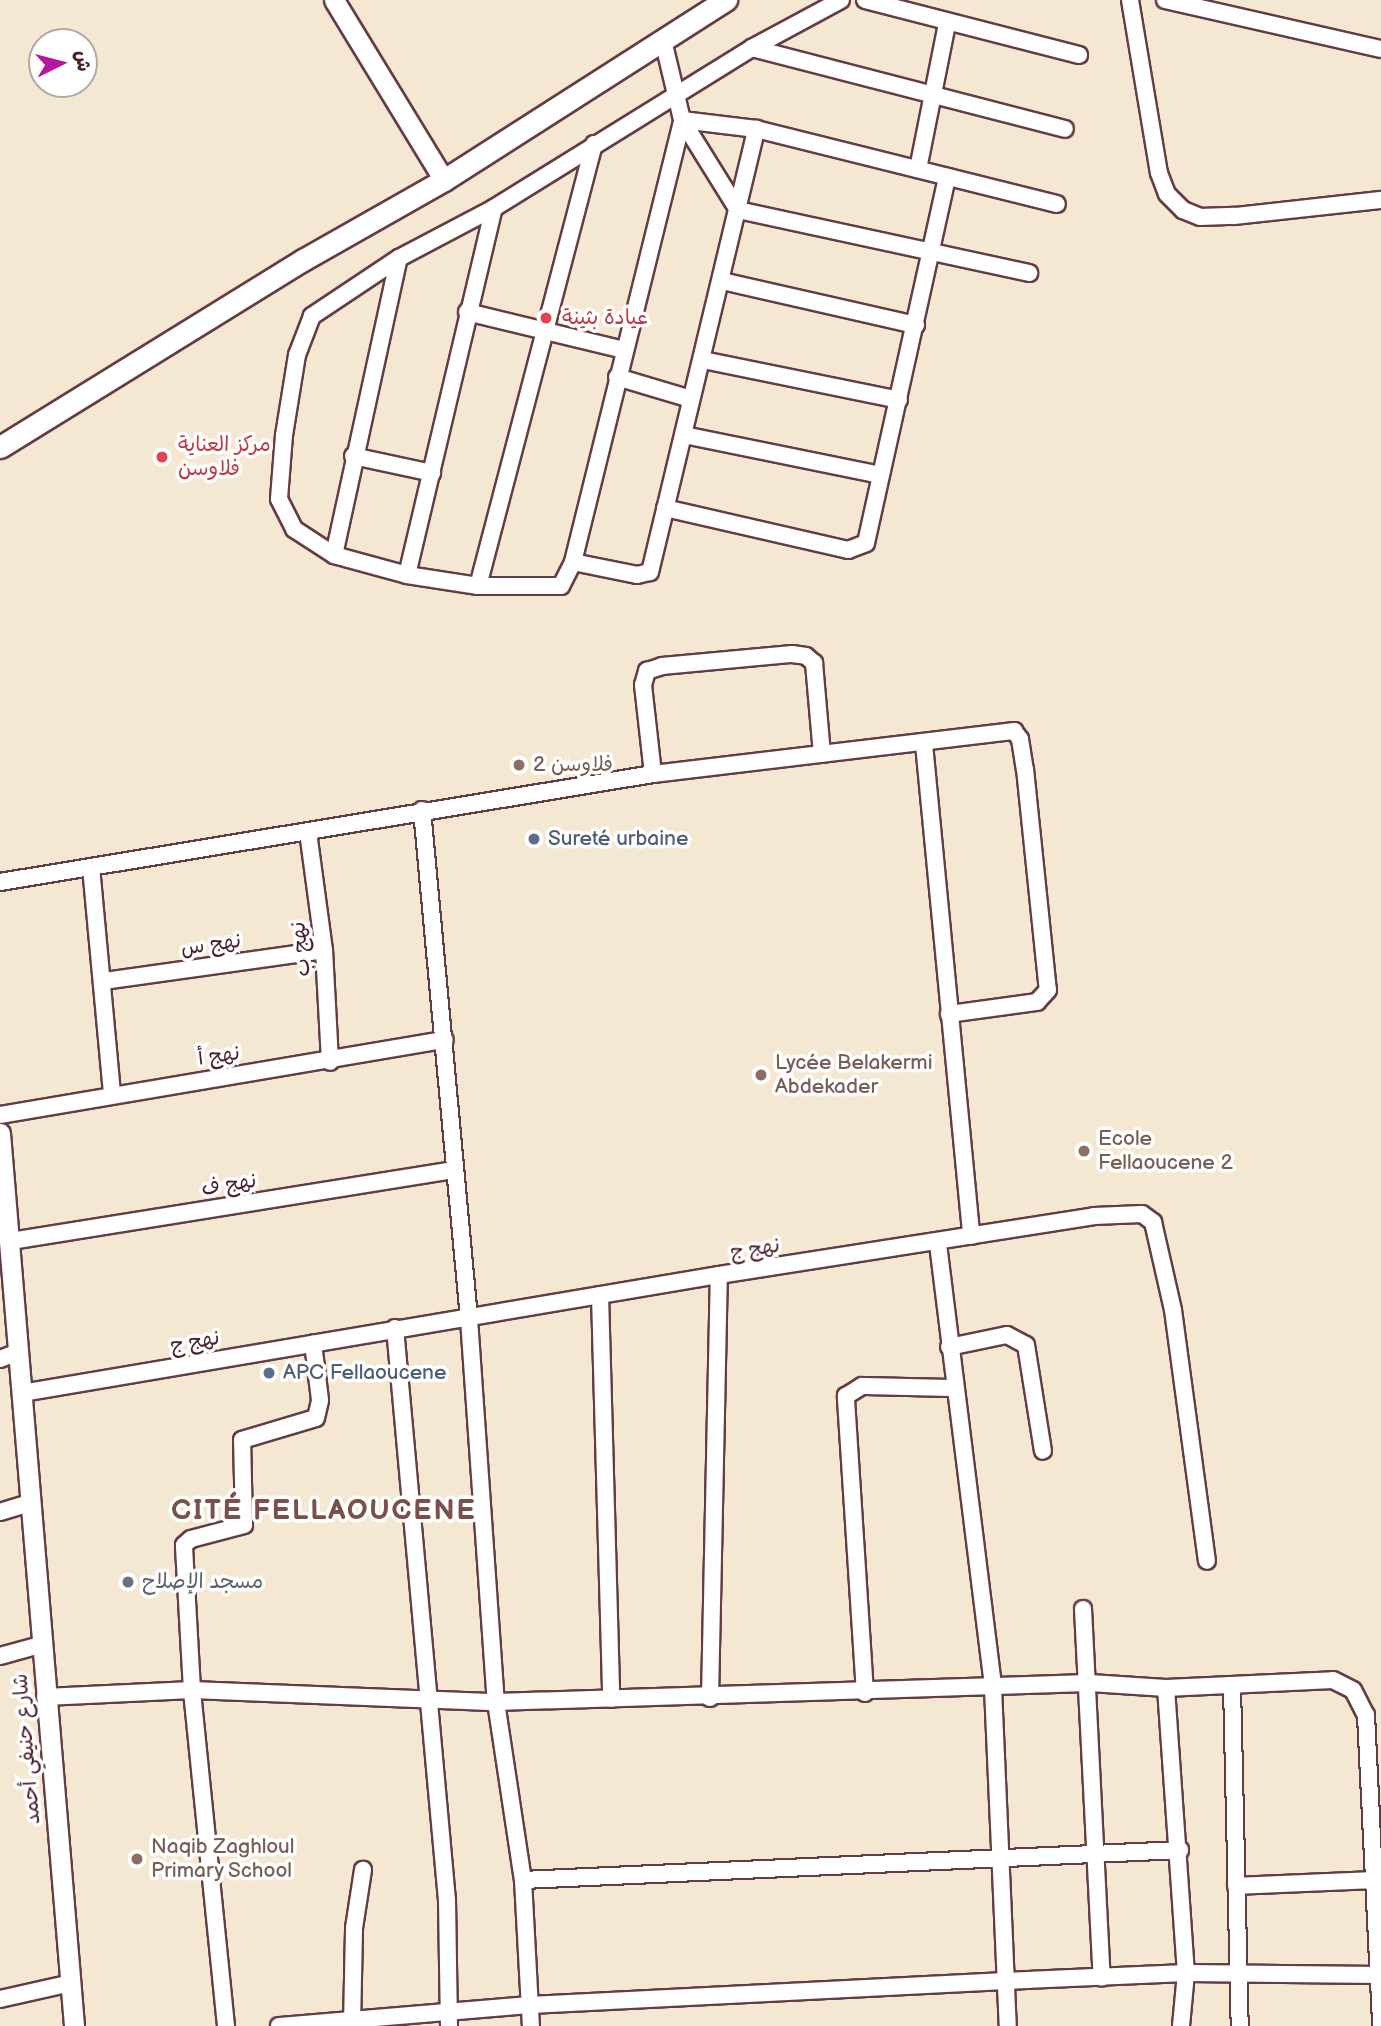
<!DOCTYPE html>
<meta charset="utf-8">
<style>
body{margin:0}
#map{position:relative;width:1381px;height:2026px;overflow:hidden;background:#f5e8d2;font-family:"Balsamiq Sans","Playpen Sans Arabic",sans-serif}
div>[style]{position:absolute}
.roads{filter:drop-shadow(2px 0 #643d44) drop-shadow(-2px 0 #643d44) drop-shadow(0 2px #643d44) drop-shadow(0 -2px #643d44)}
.minor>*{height:16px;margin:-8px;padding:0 8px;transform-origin:8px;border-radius:8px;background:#fff}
.tertiary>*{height:19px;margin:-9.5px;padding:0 9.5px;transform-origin:9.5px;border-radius:9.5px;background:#fff}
.secondary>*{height:21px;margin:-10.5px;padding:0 10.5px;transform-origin:10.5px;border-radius:10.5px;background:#fff}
.dots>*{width:19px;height:19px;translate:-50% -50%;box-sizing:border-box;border:4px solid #fff;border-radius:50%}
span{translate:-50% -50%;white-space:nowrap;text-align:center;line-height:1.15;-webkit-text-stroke:7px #fff;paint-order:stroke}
.health-label{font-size:21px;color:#be3a42}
.left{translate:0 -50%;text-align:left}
.education-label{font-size:21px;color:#785e54}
.service-label{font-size:21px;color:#4e5e75}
.street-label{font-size:21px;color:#4a1f2b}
.worship-label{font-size:21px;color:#5b616d}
.district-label{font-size:28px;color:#79504c;font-weight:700;letter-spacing:2px}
.north{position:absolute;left:28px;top:28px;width:70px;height:70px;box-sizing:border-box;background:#fff;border:2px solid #b7a5aa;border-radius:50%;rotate:84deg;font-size:19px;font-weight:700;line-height:28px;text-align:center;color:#4a1f2b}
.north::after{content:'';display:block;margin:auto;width:24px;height:32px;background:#b5179e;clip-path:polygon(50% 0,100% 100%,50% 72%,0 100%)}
</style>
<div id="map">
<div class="roads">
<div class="minor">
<i style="left:841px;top:0;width:101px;rotate:151.7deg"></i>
<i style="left:752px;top:48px;width:304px;rotate:148.2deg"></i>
<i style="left:494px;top:208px;width:107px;rotate:152.2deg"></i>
<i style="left:399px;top:258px;width:105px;rotate:146.3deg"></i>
<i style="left:312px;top:316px;width:42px;rotate:111deg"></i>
<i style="left:297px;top:355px;width:81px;rotate:99.2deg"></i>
<i style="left:284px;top:435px;width:64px;rotate:94.5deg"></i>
<i style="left:279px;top:499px;width:34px;rotate:63deg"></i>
<i style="left:294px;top:529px;width:48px;rotate:33deg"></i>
<i style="left:334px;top:555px;width:76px;rotate:15.3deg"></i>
<i style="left:407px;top:575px;width:72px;rotate:8.8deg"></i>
<i style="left:478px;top:586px;width:83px"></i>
<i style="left:561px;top:586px;width:27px;rotate:-63deg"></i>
<i style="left:573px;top:562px;width:455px;rotate:-76.1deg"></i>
<i style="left:682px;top:120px;width:75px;rotate:6.9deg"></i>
<i style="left:756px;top:129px;width:310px;rotate:14deg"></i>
<i style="left:865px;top:0;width:221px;rotate:14.4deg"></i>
<i style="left:1130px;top:0;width:175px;rotate:80.5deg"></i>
<i style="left:1159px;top:173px;width:22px;rotate:69deg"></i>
<i style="left:1167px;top:194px;width:23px;rotate:45deg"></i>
<i style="left:1183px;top:210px;width:18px;rotate:22deg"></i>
<i style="left:1200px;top:217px;width:35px;rotate:-2deg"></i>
<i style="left:1235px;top:216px;width:147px;rotate:-6.3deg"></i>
<i style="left:1165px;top:0;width:221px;rotate:12.8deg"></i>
<i style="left:663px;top:40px;width:82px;rotate:76.6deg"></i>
<i style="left:682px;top:120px;width:106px;rotate:58.1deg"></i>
<i style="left:738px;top:210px;width:298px;rotate:12.2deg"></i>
<i style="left:752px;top:48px;width:323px;rotate:14.5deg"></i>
<i style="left:918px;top:169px;width:148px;rotate:-78.7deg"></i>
<i style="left:722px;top:281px;width:199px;rotate:12.8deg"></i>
<i style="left:467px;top:312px;width:162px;rotate:13.6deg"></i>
<i style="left:703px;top:360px;width:200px;rotate:11.5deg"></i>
<i style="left:617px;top:377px;width:77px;rotate:16.6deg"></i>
<i style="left:684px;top:435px;width:200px;rotate:11.5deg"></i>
<i style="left:353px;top:456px;width:81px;rotate:12.1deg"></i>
<i style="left:665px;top:508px;width:188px;rotate:12.9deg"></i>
<i style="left:848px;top:550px;width:19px;rotate:-21deg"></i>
<i style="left:866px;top:543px;width:375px;rotate:-77.5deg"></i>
<i style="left:334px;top:555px;width:304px;rotate:-77.7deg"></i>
<i style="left:573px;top:562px;width:65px;rotate:11.5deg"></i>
<i style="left:637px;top:575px;width:13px;rotate:-13deg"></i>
<i style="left:650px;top:572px;width:456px;rotate:-76.5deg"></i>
<i style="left:407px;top:575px;width:377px;rotate:-76.7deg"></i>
<i style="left:478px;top:586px;width:457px;rotate:-75.3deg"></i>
<i style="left:924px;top:744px;width:494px;rotate:84.5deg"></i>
<i style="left:653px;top:774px;width:90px;rotate:-96.4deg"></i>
<i style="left:643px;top:685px;width:15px;rotate:-74deg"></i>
<i style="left:647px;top:671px;width:16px;rotate:-18deg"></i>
<i style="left:662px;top:666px;width:131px;rotate:-5.3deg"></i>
<i style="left:792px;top:654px;width:14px;rotate:8deg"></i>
<i style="left:806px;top:656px;width:11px;rotate:41deg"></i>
<i style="left:814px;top:663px;width:91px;rotate:85deg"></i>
<i style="left:422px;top:810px;width:511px;rotate:84.72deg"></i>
<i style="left:469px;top:1319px;width:384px;rotate:86deg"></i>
<i style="left:496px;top:1702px;width:180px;rotate:81.4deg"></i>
<i style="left:523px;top:1880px;width:146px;rotate:86.9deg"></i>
<i style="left:308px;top:832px;width:119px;rotate:82.3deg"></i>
<i style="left:324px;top:950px;width:112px;rotate:86.9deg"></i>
<i style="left:91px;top:867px;width:227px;rotate:84.7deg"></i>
<i style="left:0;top:882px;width:662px;rotate:-9.39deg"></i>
<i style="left:653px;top:774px;width:364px;rotate:-6.8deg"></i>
<i style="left:1014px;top:731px;width:10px;rotate:53deg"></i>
<i style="left:1020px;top:739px;width:30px;rotate:81deg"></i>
<i style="left:1025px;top:769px;width:222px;rotate:84.1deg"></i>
<i style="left:1048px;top:990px;width:16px;rotate:133deg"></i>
<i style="left:1037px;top:1002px;width:89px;rotate:172.2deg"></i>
<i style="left:104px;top:981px;width:222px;rotate:-8deg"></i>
<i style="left:0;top:1115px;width:451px;rotate:-9.6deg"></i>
<i style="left:11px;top:1241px;width:449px;rotate:-9.1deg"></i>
<i style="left:938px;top:1244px;width:447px;rotate:82.9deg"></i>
<i style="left:993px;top:1688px;width:338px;rotate:87.5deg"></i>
<i style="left:600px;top:1295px;width:404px;rotate:88.4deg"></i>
<i style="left:395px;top:1328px;width:574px;rotate:84.81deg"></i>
<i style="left:447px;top:1900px;width:126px;rotate:89.1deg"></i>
<i style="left:949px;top:1347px;width:59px;rotate:-11.7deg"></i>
<i style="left:1007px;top:1335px;width:21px;rotate:28deg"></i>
<i style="left:1026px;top:1345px;width:107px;rotate:80.9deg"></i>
<i style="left:0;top:1359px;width:19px;rotate:-21deg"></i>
<i style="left:22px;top:1393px;width:707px;rotate:-9.61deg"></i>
<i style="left:719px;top:1275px;width:380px;rotate:-8.9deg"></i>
<i style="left:1094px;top:1216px;width:48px;rotate:-2.4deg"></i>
<i style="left:1142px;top:1214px;width:14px;rotate:36deg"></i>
<i style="left:1153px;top:1222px;width:90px;rotate:77.2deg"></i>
<i style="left:1173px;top:1310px;width:253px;rotate:82.3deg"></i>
<i style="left:0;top:1512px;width:30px;rotate:-17deg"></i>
<i style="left:1083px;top:1609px;width:369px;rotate:87.1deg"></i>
<i style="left:0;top:1656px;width:41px;rotate:-15.4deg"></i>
<i style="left:1232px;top:1685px;width:341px;rotate:88.7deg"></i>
<i style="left:1166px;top:1688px;width:167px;rotate:-2.7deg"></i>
<i style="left:1333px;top:1680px;width:22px;rotate:27deg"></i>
<i style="left:1353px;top:1690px;width:28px;rotate:63deg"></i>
<i style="left:1366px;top:1715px;width:311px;rotate:87.2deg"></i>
<i style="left:865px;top:1693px;width:298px;rotate:-93.7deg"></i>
<i style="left:846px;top:1396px;width:19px;rotate:-32deg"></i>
<i style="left:862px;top:1386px;width:91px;rotate:1.3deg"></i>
<i style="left:45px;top:1697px;width:147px;rotate:-2.7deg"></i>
<i style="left:192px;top:1690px;width:304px;rotate:2.3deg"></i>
<i style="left:496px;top:1702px;width:594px;rotate:-1.83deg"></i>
<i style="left:1090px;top:1683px;width:76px;rotate:3.8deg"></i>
<i style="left:1166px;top:1688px;width:286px;rotate:86deg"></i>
<i style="left:1186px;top:1973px;width:53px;rotate:95.4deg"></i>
<i style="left:710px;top:1698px;width:423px;rotate:-88.8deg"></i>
<i style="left:523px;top:1880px;width:658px;rotate:-2.61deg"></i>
<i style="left:1236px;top:1886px;width:137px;rotate:-2.5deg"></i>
<i style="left:0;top:1999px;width:73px;rotate:-12.7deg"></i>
<i style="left:226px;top:2026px;width:338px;rotate:-95.8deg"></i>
<i style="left:192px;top:1690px;width:145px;rotate:-93.2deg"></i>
<i style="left:184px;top:1545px;width:9px;rotate:-41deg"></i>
<i style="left:191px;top:1539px;width:55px;rotate:-14.8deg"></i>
<i style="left:244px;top:1525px;width:85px;rotate:-91.3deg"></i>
<i style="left:242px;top:1440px;width:77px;rotate:-16.6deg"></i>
<i style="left:316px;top:1418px;width:18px;rotate:-77deg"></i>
<i style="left:320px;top:1400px;width:57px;rotate:-97deg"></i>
<i style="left:279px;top:2026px;width:252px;rotate:-4.8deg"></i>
<i style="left:530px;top:2005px;width:476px;rotate:-2.9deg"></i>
<i style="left:1005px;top:1981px;width:181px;rotate:-2.5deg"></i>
<i style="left:1186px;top:1973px;width:195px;rotate:0.6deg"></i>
<i style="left:352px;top:2026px;width:98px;rotate:-88.8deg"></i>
<i style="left:354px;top:1928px;width:59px;rotate:-81.2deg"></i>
</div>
<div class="tertiary">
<i style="left:334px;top:0;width:211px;rotate:58.6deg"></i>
<i style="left:0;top:1133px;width:896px;rotate:85.26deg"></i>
</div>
<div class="secondary">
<i style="left:0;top:447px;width:356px;rotate:-31.7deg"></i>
<i style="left:303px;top:260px;width:162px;rotate:-29.6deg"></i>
<i style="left:444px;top:180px;width:335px;rotate:-32.6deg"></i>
</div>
</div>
<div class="dots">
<i style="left:546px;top:318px;background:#e0444e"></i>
<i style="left:162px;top:457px;background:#e0444e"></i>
<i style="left:519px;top:765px;background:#8d6e63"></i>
<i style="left:534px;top:839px;background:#5c6f8a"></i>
<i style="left:761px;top:1075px;background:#8d6e63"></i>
<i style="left:1084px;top:1151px;background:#8d6e63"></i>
<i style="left:269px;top:1373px;background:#5c6f8a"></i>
<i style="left:128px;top:1582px;background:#6b7280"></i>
<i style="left:137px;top:1859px;background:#8d6e63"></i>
</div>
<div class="health-label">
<span class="left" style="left:562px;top:318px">عيادة بثينة</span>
<span class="left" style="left:178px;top:457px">مركز العناية<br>فلاوسن</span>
</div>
<div class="education-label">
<span class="left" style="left:533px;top:765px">فلاوسن 2</span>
<span class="left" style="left:775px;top:1075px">Lycée Belakermi<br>Abdekader</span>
<span class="left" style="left:1098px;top:1151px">Ecole<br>Fellaoucene 2</span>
<span class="left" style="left:151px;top:1859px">Naqib Zaghloul<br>Primary School</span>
</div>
<div class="service-label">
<span class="left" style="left:548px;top:839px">Sureté urbaine</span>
<span class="left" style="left:283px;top:1373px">APC Fellaoucene</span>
</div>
<div class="street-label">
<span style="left:211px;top:945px;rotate:-8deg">نهج س</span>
<span style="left:301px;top:949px;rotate:-96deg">نهج ب</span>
<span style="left:219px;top:1056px;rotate:-8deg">نهج أ</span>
<span style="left:229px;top:1185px;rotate:-9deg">نهج ف</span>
<span style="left:755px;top:1249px;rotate:-8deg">نهج ج</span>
<span style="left:195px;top:1342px;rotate:-10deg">نهج ج</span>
<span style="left:27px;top:1749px;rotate:-95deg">شارع حنيفي أحمد</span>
</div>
<div class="worship-label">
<span class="left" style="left:142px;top:1582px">مسجد اﻹصلاح</span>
</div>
<div class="district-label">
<span style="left:324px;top:1511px">CITÉ FELLAOUCENE</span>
</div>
<div class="north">ش</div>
</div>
